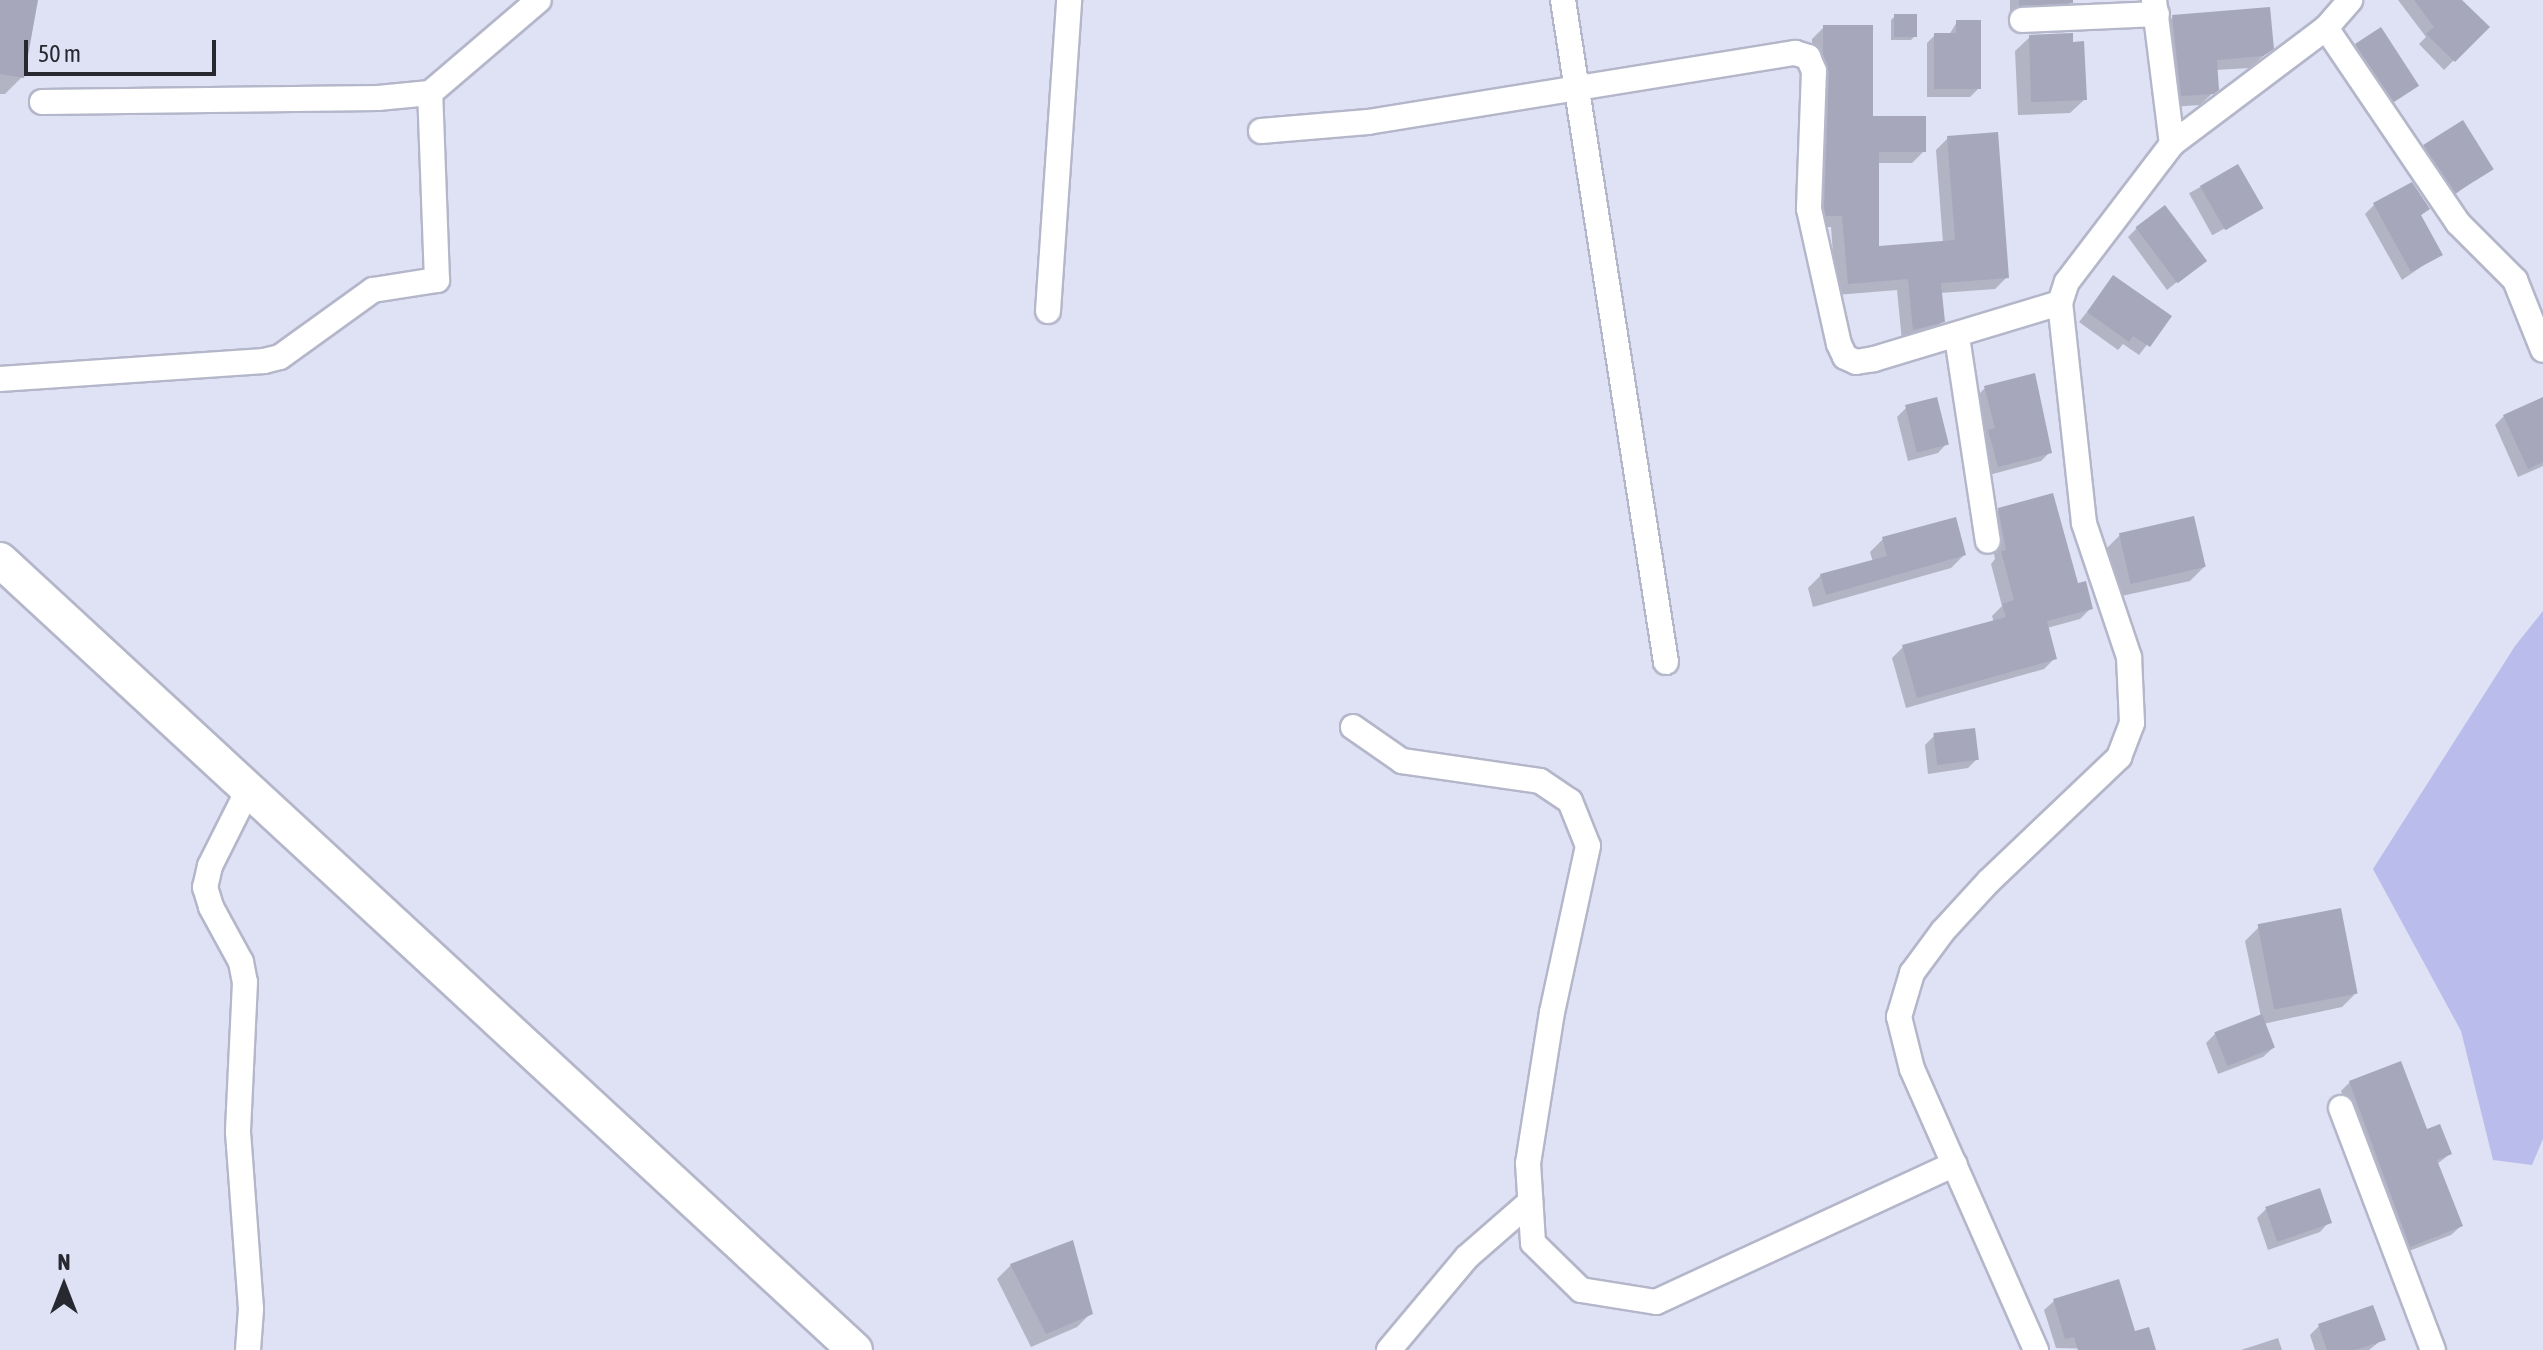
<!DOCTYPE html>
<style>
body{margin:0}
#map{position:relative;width:2543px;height:1350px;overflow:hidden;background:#dfe1f5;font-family:"Asap Condensed",sans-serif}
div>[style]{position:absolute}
.green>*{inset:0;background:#babdec}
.shadow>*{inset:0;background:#0003;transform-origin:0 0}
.building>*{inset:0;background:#a6a7ba;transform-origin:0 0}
.roads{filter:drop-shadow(2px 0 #b4b6c9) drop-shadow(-2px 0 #b4b6c9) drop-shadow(0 2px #b4b6c9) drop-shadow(0 -2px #b4b6c9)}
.street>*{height:24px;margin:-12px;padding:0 12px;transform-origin:12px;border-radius:12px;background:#fff}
.secondary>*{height:34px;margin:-17px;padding:0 17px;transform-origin:17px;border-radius:17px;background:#fff}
span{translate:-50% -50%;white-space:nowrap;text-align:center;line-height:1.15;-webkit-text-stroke:7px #dfe1f5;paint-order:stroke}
.north{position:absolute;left:24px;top:1246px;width:80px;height:80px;-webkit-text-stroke:6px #dfe1f5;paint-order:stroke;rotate:0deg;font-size:22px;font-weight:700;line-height:32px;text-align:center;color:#282930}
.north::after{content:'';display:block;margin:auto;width:28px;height:36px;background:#282930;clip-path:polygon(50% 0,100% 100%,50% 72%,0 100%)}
.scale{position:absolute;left:24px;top:40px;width:192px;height:36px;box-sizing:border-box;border:4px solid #282930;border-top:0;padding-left:10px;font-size:24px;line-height:28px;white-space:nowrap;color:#282930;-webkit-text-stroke:6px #dfe1f5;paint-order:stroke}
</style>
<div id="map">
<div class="green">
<i style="clip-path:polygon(2543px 611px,2543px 1139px,2532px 1165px,2493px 1160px,2461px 1031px,2373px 869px,2515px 646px)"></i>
</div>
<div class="shadow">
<i style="clip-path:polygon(0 0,36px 0,22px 77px,5px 94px,0 94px)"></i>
<i style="clip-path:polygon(2010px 0,2071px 0,2071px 2px,2062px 11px,2010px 14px)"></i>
<i style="clip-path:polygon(2398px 0,2460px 0,2487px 27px,2444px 70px,2419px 44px,2426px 37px)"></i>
<i style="clip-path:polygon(1895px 16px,1915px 36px,1911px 40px,1891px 40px,1891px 20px)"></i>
<i style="clip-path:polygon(2173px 17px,2272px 48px,2250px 68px,2215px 70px,2217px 89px,2200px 105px,2170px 107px,2161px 29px)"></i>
<i style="clip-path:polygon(1957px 22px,1979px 88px,1970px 97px,1927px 97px,1927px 43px,1935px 35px,1949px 35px)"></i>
<i style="clip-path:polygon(1824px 27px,1871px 118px,1924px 151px,1912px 163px,1877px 163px,1877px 248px,1943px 243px,1936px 150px,1948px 138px,2007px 277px,1995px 289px,1940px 293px,1943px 321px,1931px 333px,1902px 341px,1897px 290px,1836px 295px,1831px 227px,1815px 227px,1812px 39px)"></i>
<i style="clip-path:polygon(2030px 37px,2085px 99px,2070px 113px,2018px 115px,2015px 51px)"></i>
<i style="clip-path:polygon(2356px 45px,2416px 86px,2384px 109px,2347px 54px)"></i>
<i style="clip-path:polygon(2424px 146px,2491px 168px,2446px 201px,2415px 155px)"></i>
<i style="left:2238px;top:166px;width:48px;height:56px;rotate:61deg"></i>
<i style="clip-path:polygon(2411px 184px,2428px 209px,2419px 217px,2440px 254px,2402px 280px,2365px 214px,2374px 205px)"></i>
<i style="clip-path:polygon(2137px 228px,2204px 260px,2167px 290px,2128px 237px)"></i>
<i style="clip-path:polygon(2114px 278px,2169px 316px,2139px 355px,2123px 344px,2118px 350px,2079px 322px)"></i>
<i style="clip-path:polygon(1985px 388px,2050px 452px,2041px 461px,1989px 475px,1980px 441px,1986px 435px,1976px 397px)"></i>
<i style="clip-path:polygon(1906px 408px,1947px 443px,1938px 453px,1908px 461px,1897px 417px)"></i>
<i style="clip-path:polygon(2543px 412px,2543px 466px,2518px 477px,2495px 425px,2504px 416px)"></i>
<i style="clip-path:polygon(1999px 510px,2077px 586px,2091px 608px,2080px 619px,2047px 628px,2055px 658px,2044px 669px,1906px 708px,1892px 658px,1903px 647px,1994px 623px,1992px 616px,2002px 606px,1991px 564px,1995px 559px,1988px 521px)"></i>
<i style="clip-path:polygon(2120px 535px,2204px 567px,2190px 581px,2117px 597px,2106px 549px)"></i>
<i style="clip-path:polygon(1883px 539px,1964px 555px,1951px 568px,1813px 607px,1808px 588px,1821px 575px,1873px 562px,1870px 552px)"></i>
<i style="clip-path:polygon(1934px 736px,1977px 759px,1968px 768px,1928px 774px,1925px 745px)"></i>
<i style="clip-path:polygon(2259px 927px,2356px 993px,2342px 1007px,2263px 1024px,2273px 1048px,2263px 1057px,2218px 1074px,2206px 1043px,2215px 1034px,2261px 1017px,2245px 941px)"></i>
<i style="clip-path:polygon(2350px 1082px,2425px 1132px,2450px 1154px,2437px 1164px,2461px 1226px,2451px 1235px,2401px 1254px,2341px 1091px)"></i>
<i style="clip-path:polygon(2266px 1209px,2329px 1222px,2320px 1232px,2268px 1250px,2257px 1218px)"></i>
<i style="clip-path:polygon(1011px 1265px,1091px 1313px,1077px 1327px,1031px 1347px,997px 1279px)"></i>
<i style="clip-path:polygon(2054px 1301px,2134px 1333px,2154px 1350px,2056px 1348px,2044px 1310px)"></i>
<i style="clip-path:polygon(2319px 1326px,2383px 1339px,2369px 1350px,2315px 1350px,2310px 1335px)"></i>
<i style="clip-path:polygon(2278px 1338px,2282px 1350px,2241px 1350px)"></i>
</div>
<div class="building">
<i style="clip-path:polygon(0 0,38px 0,24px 78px,0 74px)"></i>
<i style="clip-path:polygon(2019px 0,2073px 0,2073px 3px,2019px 6px)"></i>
<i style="clip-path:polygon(2414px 0,2462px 0,2490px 27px,2455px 62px,2426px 34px,2434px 27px)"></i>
<i style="clip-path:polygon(2270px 7px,2274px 49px,2263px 56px,2217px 60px,2219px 90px,2214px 94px,2181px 96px,2172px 15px)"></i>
<i style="left:1894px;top:14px;width:23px;height:23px"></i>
<i style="clip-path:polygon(1956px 20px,1981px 20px,1981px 89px,1934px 89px,1934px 33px,1956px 33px)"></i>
<i style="clip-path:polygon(1823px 25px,1873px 25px,1873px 116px,1926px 116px,1926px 152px,1879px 152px,1879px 246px,1955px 240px,1947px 136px,1998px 132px,2009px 278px,1941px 283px,1945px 322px,1913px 330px,1908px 279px,1848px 284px,1842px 216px,1826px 216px,1824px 208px,1829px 72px,1823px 54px)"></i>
<i style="left:2381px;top:27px;width:70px;height:31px;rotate:57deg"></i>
<i style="clip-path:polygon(2073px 33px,2073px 42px,2084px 41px,2087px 100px,2031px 102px,2029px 35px)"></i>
<i style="left:2463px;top:120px;width:58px;height:47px;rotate:58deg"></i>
<i style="left:2238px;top:164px;width:51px;height:44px;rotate:60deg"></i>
<i style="clip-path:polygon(2412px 182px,2430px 209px,2421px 215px,2443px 255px,2411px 272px,2373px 203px)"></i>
<i style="left:2165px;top:205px;width:70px;height:37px;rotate:53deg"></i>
<i style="clip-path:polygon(2113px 275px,2172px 316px,2150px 347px,2133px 336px,2129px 342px,2087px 312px)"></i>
<i style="clip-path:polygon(2035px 373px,2052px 453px,1998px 467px,1988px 430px,1995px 428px,1984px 386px)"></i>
<i style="left:1937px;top:397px;width:49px;height:33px;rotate:76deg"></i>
<i style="clip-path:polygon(2543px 397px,2543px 462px,2528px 469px,2503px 415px)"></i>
<i style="clip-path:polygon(2053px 493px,2078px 583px,2086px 581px,2093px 609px,2047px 621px,2057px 659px,1917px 698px,1902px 645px,2006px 617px,2002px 604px,2014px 600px,2001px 551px,2006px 550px,1998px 508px)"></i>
<i style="left:2194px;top:516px;width:52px;height:77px;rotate:77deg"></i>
<i style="clip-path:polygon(1956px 517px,1966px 555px,1826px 595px,1820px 574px,1887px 556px,1882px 537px)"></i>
<i style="left:1975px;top:728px;width:32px;height:42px;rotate:83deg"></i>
<i style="left:2341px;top:908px;width:87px;height:85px;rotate:79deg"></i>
<i style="left:2262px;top:1014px;width:36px;height:51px;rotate:69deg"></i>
<i style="clip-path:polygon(2401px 1061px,2427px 1129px,2440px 1124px,2452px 1154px,2437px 1160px,2463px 1226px,2410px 1247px,2349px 1081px)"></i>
<i style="left:2320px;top:1188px;width:37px;height:58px;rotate:71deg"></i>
<i style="clip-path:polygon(1073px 1240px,1093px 1314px,1046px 1334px,1010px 1264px)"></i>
<i style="clip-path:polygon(2119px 1279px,2135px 1331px,2149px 1327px,2156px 1350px,2078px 1350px,2074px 1337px,2065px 1339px,2053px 1299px)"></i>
<i style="clip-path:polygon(2373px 1305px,2386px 1340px,2355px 1350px,2327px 1350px,2318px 1324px)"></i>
</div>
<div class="roads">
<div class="street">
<i style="left:1563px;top:0;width:670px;rotate:81.16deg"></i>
<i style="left:2154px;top:0;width:145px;rotate:82.9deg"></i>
<i style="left:2022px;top:20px;width:135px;rotate:-2.5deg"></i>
<i style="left:2326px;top:28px;width:235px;rotate:55.9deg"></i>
<i style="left:2458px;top:223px;width:81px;rotate:45deg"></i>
<i style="left:2515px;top:280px;width:75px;rotate:68.2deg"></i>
<i style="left:42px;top:102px;width:336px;rotate:-0.7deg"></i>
<i style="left:378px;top:98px;width:52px;rotate:-5.5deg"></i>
<i style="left:430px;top:93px;width:143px;rotate:-40.5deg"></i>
<i style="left:1261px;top:131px;width:107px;rotate:-4.8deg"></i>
<i style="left:1368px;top:122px;width:433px;rotate:-9.2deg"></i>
<i style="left:1795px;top:53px;width:14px;rotate:17deg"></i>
<i style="left:1808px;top:57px;width:15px;rotate:67deg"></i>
<i style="left:1814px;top:71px;width:138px;rotate:92.1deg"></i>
<i style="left:1809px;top:209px;width:138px;rotate:77.5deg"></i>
<i style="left:1839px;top:344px;width:14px;rotate:65deg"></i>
<i style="left:1845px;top:357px;width:12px;rotate:24deg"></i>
<i style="left:1856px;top:362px;width:18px;rotate:-9deg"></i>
<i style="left:1874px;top:359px;width:194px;rotate:-16.8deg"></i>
<i style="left:1048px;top:311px;width:312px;rotate:-86.1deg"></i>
<i style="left:1957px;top:337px;width:206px;rotate:81.4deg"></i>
<i style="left:0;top:379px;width:265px;rotate:-3.9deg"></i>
<i style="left:264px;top:361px;width:16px;rotate:-14deg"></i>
<i style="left:280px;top:357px;width:115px;rotate:-35.8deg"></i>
<i style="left:373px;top:290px;width:65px;rotate:-8.9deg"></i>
<i style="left:437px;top:280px;width:187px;rotate:-92.1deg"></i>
<i style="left:1353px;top:727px;width:60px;rotate:34.8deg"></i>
<i style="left:1402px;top:761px;width:139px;rotate:8.2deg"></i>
<i style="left:1540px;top:781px;width:36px;rotate:34deg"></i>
<i style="left:1570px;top:801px;width:48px;rotate:68.2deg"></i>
<i style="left:1588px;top:846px;width:170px;rotate:102.2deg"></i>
<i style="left:1552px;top:1012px;width:153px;rotate:99deg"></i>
<i style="left:1528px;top:1163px;width:80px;rotate:86.4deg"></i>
<i style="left:1533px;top:1243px;width:67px;rotate:44.4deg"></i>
<i style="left:1581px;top:1290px;width:76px;rotate:9.1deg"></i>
<i style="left:1656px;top:1302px;width:329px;rotate:-24.8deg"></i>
<i style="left:247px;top:792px;width:83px;rotate:116.6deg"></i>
<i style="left:210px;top:866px;width:22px;rotate:103deg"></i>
<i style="left:205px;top:887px;width:21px;rotate:73deg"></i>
<i style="left:211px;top:907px;width:63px;rotate:61.4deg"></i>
<i style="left:241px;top:962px;width:20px;rotate:79deg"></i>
<i style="left:245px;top:982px;width:150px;rotate:92.7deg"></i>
<i style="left:238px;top:1132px;width:177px;rotate:85.8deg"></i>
<i style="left:251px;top:1309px;width:41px;rotate:94.2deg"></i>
<i style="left:2341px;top:1108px;width:259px;rotate:69.2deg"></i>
<i style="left:1389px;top:1350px;width:121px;rotate:-50deg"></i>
<i style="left:1467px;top:1257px;width:84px;rotate:-41.1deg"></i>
<i style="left:2036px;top:1350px;width:307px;rotate:-113.8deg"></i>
<i style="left:1912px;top:1069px;width:54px;rotate:-104deg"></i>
<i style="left:1899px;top:1017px;width:46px;rotate:-73.5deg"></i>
<i style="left:1912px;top:973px;width:52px;rotate:-53.6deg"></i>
<i style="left:1943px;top:931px;width:68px;rotate:-47.4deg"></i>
<i style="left:1989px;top:881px;width:180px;rotate:-43.6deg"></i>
<i style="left:2119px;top:757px;width:36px;rotate:-69deg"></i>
<i style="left:2132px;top:723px;width:66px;rotate:-92.6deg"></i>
<i style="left:2129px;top:657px;width:141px;rotate:-108.6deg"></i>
<i style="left:2084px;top:523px;width:221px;rotate:-96.2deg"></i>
<i style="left:2060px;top:303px;width:22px;rotate:-72deg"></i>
<i style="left:2067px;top:282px;width:173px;rotate:-52.7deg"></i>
<i style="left:2172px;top:144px;width:193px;rotate:-37deg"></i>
<i style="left:2326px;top:28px;width:37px;rotate:-49deg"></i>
</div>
<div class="secondary">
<i style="left:0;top:560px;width:1164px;rotate:42.74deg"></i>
</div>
</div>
<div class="north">N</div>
<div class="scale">50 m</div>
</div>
